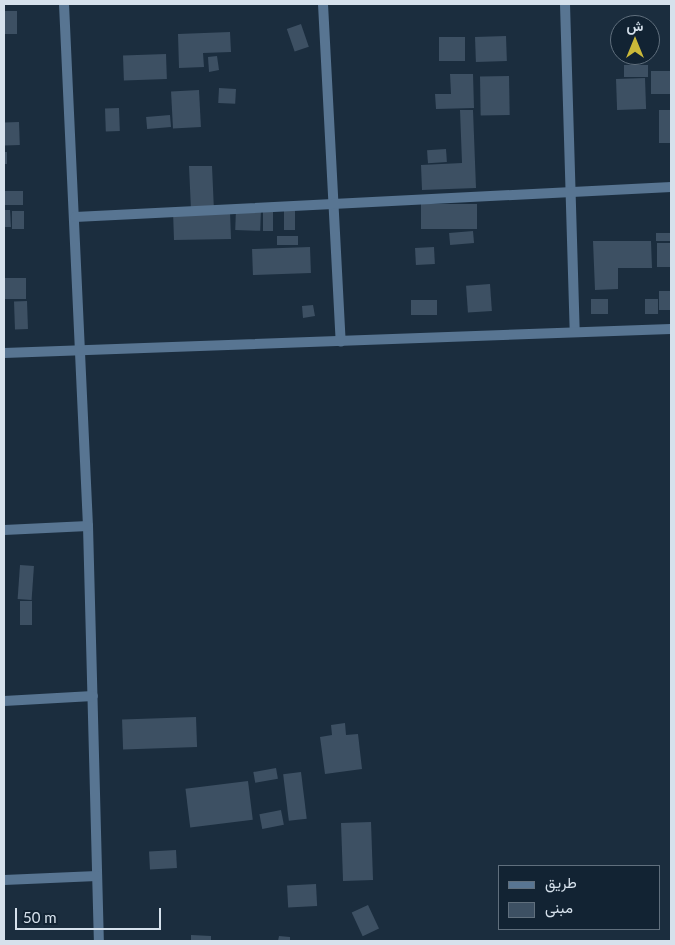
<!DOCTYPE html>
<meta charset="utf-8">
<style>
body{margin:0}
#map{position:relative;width:675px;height:945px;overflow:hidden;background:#1b2d3e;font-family:Lato,Vazirmatn,sans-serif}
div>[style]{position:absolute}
.building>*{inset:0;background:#3d5063;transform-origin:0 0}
.street>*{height:10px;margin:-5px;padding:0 5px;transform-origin:5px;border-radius:5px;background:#587592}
span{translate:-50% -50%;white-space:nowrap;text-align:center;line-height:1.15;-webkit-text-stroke:4px #122333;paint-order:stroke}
.frame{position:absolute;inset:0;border:5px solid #d6e1ec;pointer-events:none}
.legend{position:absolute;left:498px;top:865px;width:162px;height:65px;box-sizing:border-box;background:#122333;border:1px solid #606f7d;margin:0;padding:6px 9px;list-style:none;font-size:15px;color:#d6e1ec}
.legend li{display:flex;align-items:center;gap:10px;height:25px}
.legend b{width:25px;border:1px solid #606f7d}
.north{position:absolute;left:610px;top:15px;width:50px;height:50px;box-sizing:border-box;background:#122333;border:1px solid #606f7d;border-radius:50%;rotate:0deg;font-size:14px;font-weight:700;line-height:20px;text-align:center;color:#d6e1ec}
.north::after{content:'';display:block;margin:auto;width:18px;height:22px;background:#cbb939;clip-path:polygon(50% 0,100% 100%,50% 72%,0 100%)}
.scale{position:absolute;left:15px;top:908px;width:146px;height:22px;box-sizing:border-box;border:2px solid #d6e1ec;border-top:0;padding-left:6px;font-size:15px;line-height:18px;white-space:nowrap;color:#d6e1ec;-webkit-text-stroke:4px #122333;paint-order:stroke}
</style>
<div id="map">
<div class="building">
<i style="left:4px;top:11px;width:13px;height:23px"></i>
<i style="left:301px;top:24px;width:24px;height:15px;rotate:71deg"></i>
<i style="clip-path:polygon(230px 32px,231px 52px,203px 53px,204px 67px,179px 68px,178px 34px)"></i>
<i style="left:506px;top:36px;width:25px;height:31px;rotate:88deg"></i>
<i style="left:439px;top:37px;width:26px;height:24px"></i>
<i style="left:166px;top:54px;width:25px;height:43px;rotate:88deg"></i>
<i style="clip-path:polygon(217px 56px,219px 70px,209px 72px,208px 57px)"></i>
<i style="left:624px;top:65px;width:24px;height:12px"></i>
<i style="left:671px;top:71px;width:23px;height:20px;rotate:90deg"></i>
<i style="clip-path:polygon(450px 74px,473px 74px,474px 108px,436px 109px,435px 94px,451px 94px)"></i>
<i style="left:509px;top:76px;width:39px;height:29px;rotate:89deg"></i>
<i style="left:645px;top:78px;width:31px;height:29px;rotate:88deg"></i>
<i style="left:219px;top:88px;width:17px;height:15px;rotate:3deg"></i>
<i style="left:199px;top:90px;width:37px;height:28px;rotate:87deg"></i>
<i style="left:119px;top:108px;width:23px;height:14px;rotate:88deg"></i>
<i style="clip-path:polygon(460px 110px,473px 110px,476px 188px,422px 190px,421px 165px,462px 163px)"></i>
<i style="left:659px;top:110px;width:12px;height:33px"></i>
<i style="left:170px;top:115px;width:12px;height:24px;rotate:85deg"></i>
<i style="left:19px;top:122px;width:23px;height:15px;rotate:88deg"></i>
<i style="left:446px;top:149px;width:13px;height:19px;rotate:86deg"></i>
<i style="left:4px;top:152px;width:3px;height:12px"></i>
<i style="clip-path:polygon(189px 166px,212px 166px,214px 211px,230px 211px,231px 239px,174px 240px,173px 211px,191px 210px)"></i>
<i style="left:23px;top:191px;width:14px;height:19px;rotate:90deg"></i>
<i style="left:284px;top:203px;width:11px;height:27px"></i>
<i style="left:477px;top:204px;width:25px;height:56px;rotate:90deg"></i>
<i style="left:263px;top:205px;width:10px;height:26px"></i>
<i style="left:236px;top:208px;width:25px;height:22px;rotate:2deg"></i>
<i style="clip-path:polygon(4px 210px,10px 210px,11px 227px,4px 227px)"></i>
<i style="left:12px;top:211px;width:12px;height:18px"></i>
<i style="left:473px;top:231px;width:12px;height:24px;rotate:85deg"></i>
<i style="left:671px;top:233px;width:8px;height:15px;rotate:90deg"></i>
<i style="left:298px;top:236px;width:9px;height:21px;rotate:90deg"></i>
<i style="clip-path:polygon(593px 241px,651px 241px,652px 268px,618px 268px,618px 289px,595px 290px)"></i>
<i style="left:671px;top:243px;width:24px;height:14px;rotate:90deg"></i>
<i style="left:310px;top:247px;width:26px;height:58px;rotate:88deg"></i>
<i style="left:434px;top:247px;width:17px;height:19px;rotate:87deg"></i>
<i style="left:26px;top:278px;width:21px;height:22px;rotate:90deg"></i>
<i style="left:490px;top:284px;width:27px;height:24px;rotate:86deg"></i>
<i style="left:659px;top:291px;width:12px;height:19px"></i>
<i style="left:591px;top:299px;width:17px;height:15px"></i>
<i style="left:645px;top:299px;width:13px;height:15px"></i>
<i style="left:437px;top:300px;width:15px;height:26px;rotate:90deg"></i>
<i style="left:27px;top:301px;width:28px;height:13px;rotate:88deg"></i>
<i style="clip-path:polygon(313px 305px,315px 316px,303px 318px,302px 306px)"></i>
<i style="left:20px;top:565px;width:14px;height:34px;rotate:4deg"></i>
<i style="left:20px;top:601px;width:12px;height:24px"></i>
<i style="left:196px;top:717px;width:30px;height:74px;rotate:88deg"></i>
<i style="clip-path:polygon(345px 723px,346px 735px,358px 734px,362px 769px,325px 774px,320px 737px,332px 735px,331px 725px)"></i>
<i style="left:276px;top:768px;width:11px;height:23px;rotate:80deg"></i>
<i style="left:301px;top:772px;width:47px;height:18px;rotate:83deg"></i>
<i style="left:248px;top:781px;width:39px;height:63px;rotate:83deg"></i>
<i style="left:281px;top:810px;width:15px;height:22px;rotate:79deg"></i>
<i style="left:371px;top:822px;width:58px;height:30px;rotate:88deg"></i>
<i style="left:176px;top:850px;width:18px;height:27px;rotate:87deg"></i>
<i style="left:316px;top:884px;width:22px;height:29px;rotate:87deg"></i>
<i style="left:368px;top:905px;width:26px;height:18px;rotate:65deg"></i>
<i style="clip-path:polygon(191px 935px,211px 936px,211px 941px,191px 941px)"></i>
<i style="clip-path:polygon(279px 936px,290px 937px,290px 941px,278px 941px)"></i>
</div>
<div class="street">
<i style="left:64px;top:4px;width:523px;rotate:87.37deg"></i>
<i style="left:88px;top:526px;width:415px;rotate:88.5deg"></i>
<i style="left:323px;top:4px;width:338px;rotate:87deg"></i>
<i style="left:565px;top:4px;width:328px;rotate:88.3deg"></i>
<i style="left:75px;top:217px;width:597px;rotate:-2.88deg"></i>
<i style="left:4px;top:353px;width:667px;rotate:-2.06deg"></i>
<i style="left:4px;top:530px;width:84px;rotate:-2.7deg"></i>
<i style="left:4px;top:701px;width:89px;rotate:-3.2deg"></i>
<i style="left:4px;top:880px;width:93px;rotate:-2.5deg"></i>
</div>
<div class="frame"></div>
<ul class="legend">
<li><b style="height:6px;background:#587592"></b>طريق</li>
<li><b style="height:14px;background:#3d5063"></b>مبنى</li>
</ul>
<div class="north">ش</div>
<div class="scale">50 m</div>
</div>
